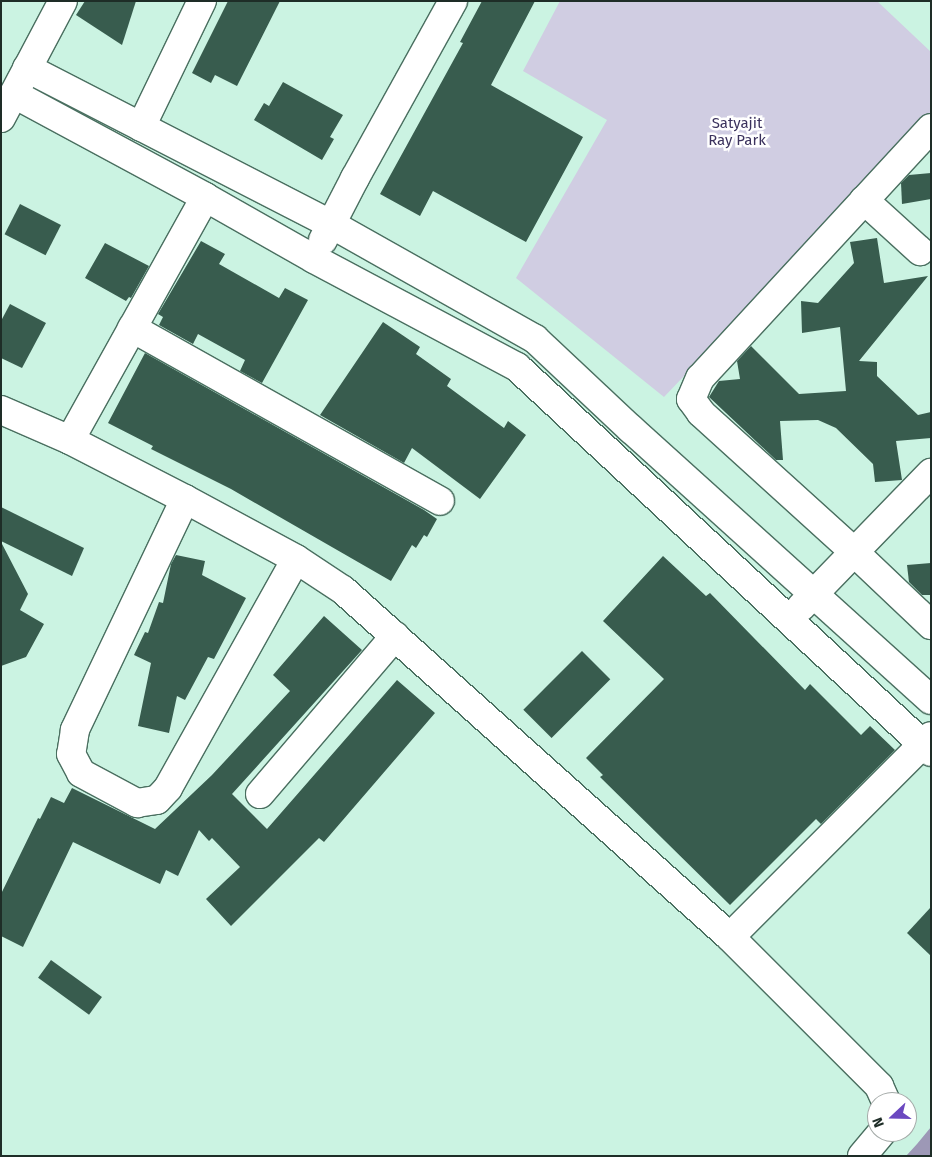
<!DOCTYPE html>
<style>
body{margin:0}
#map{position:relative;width:932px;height:1157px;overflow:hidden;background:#cbf3e2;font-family:"Fira Sans",sans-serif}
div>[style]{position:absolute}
.green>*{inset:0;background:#d0cde2}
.water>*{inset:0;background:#9d98b6}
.building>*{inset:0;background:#385c4e;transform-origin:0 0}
.roads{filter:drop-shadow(1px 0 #4a6f60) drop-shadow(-1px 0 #4a6f60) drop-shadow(0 1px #4a6f60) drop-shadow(0 -1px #4a6f60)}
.minor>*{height:28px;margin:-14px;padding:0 14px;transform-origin:14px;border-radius:14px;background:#fff}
span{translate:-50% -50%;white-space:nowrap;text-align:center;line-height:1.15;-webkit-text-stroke:5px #fff;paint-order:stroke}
.park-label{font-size:15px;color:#3b325d}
.frame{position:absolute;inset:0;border:2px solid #1e2d27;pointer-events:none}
.north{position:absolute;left:867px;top:1092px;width:50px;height:50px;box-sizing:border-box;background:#fff;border:1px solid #a5aba9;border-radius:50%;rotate:249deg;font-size:14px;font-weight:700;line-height:20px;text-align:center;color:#1e2d27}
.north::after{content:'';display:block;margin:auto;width:18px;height:22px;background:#6b48c0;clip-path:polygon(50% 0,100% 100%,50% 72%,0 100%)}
</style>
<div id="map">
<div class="green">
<i style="clip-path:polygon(560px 1px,877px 1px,931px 52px,931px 118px,664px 397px,516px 278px,607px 120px,523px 71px)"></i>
</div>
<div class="water">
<i style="clip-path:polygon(931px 1127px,931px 1156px,906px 1156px,917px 1144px)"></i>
</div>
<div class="building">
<i style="clip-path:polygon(85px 1px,136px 1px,122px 45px,76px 15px)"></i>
<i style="clip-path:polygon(228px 1px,280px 1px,237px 86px,215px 75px,211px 83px,192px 73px)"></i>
<i style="clip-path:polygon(482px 1px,535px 1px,491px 85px,583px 137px,526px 242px,433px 191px,420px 216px,380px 194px,463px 43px,460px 42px)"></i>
<i style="clip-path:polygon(283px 82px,343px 115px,330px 137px,334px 139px,322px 160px,254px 120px,264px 103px,269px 106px)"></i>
<i style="clip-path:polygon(931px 173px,931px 199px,902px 204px,901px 183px,909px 175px)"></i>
<i style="left:20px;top:204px;width:46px;height:34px;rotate:27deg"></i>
<i style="clip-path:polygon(877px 238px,884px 283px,928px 276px,859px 361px,877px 362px,877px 376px,918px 415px,931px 412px,931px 438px,896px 441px,902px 480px,875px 482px,873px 464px,836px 428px,818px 420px,780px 421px,783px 460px,776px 460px,709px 397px,719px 381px,740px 379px,737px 361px,751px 346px,799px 394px,846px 391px,840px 327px,802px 333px,801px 301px,818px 303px,854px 263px,850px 242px)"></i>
<i style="clip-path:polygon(201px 241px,225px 254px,219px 264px,279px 298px,285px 288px,308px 300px,262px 383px,240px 371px,245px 360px,198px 334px,193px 344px,159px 325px,163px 317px,158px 314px)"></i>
<i style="clip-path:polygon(105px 243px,149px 266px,131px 298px,129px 297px,126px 301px,85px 278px)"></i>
<i style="clip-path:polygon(10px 304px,46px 323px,22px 368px,1px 358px,1px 321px)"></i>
<i style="clip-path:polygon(383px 322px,420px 347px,416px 354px,451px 379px,447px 386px,504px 428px,508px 421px,526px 435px,480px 499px,412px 448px,404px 463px,320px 415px)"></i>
<i style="clip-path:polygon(145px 353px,424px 510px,437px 519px,427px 537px,424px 535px,416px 548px,412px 545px,391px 581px,231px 489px,151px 449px,153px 446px,108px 423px)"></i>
<i style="clip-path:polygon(1px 507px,84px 548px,72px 576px,1px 541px)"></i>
<i style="clip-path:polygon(1px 542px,28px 594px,20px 610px,44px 624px,26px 657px,1px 666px)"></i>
<i style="clip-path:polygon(176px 555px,205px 561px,202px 575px,246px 598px,214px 659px,208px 657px,185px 700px,177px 696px,169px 733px,138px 726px,151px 663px,134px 655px,145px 632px,148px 633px,159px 602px,163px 603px,171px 564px)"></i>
<i style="clip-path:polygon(663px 556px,706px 596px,710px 593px,805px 690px,810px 684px,861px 735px,870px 726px,895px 750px,821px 824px,816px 819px,730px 905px,600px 777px,603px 775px,586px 758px,664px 679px,603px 621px)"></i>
<i style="clip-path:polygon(931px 563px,931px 595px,922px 595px,909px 582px,907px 565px)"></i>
<i style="clip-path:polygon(324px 616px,362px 650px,232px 794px,267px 829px,397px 680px,435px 713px,324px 842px,319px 838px,231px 926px,206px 899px,240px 867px,212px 838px,209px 841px,199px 830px,178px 876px,166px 870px,160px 884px,73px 842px,23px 947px,1px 936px,1px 894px,38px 818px,40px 819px,51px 797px,64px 803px,72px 788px,155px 829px,212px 775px,290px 691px,273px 675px)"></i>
<i style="left:582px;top:651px;width:40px;height:83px;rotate:45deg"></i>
<i style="clip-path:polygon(931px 907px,931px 956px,907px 933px)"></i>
<i style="left:51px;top:960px;width:63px;height:22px;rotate:36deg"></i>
</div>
<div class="roads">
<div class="minor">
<i style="left:27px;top:68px;width:342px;rotate:27.2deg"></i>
<i style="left:331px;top:224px;width:234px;rotate:29.4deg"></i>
<i style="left:535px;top:339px;width:132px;rotate:43.2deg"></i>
<i style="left:631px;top:429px;width:404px;rotate:42.1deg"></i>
<i style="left:14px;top:94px;width:217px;rotate:28.3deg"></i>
<i style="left:205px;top:197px;width:125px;rotate:29.6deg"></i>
<i style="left:314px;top:259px;width:230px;rotate:28deg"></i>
<i style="left:517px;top:367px;width:565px;rotate:42.92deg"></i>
<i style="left:1px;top:118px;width:132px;rotate:-62.1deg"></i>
<i style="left:141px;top:127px;width:140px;rotate:-64.2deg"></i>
<i style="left:931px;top:128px;width:340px;rotate:132.7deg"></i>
<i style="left:700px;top:378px;width:23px;rotate:113deg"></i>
<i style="left:691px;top:399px;width:17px;rotate:54deg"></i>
<i style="left:701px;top:413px;width:205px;rotate:42.2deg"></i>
<i style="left:853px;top:551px;width:108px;rotate:43.5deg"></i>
<i style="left:864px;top:200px;width:76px;rotate:42.3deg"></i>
<i style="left:323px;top:240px;width:70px;rotate:-62.7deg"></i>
<i style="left:355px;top:178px;width:202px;rotate:-61deg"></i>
<i style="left:132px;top:328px;width:353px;rotate:29.3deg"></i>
<i style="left:1px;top:410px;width:75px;rotate:23.5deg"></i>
<i style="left:70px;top:440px;width:129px;rotate:27.2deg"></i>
<i style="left:185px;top:499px;width:126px;rotate:28.4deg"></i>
<i style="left:296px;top:559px;width:56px;rotate:33.4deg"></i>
<i style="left:343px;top:590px;width:520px;rotate:41.88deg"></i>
<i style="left:730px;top:937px;width:211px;rotate:45deg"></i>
<i style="left:879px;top:1086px;width:17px;rotate:66deg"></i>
<i style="left:70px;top:440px;width:278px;rotate:-60.9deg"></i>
<i style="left:185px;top:499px;width:256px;rotate:115.5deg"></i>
<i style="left:75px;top:730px;width:24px;rotate:99deg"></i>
<i style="left:71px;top:754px;width:21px;rotate:62deg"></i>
<i style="left:81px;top:773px;width:64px;rotate:28.2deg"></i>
<i style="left:137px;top:803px;width:20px;rotate:-9deg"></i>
<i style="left:157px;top:800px;width:16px;rotate:-47deg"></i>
<i style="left:168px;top:788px;width:262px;rotate:-60.8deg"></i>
<i style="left:801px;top:607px;width:187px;rotate:-45.9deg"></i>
<i style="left:260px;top:794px;width:208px;rotate:-49.5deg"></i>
<i style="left:730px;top:937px;width:284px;rotate:-45deg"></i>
<i style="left:862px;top:1156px;width:31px;rotate:-50deg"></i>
</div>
</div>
<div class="park-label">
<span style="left:737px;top:132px">Satyajit<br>Ray Park</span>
</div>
<div class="frame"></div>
<div class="north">N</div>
</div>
